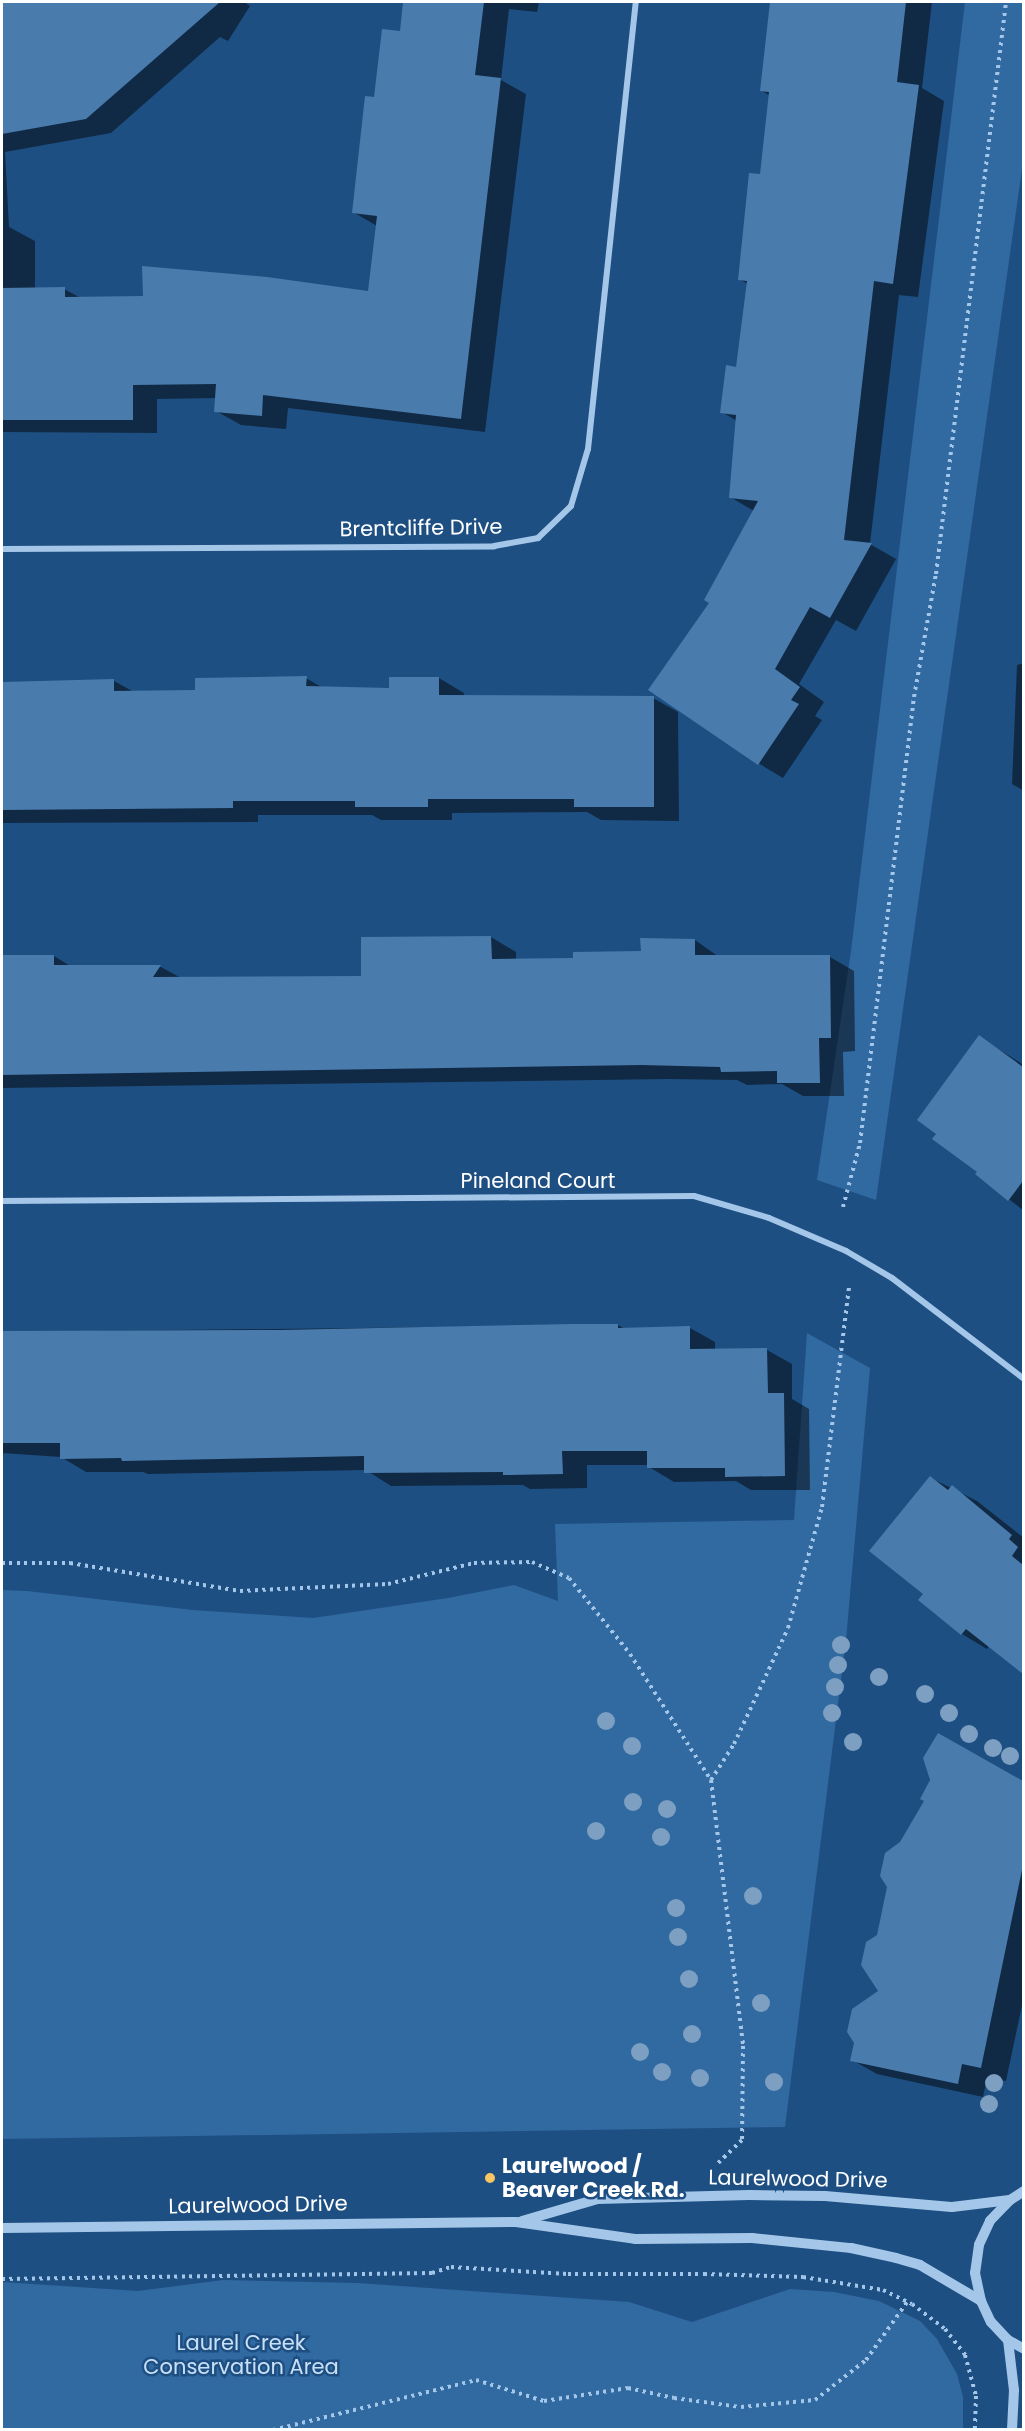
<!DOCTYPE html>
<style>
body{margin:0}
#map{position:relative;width:1025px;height:2431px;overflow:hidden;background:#1e4f82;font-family:Poppins,sans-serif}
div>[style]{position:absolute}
.green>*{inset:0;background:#3169a1}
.shadow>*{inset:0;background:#0007}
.building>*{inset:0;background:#4a7bad}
.path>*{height:4px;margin-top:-2px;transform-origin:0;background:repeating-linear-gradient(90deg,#a4c7e9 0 3px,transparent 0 7.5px)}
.minor>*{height:6px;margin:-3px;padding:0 3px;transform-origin:3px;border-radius:3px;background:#a4c7e9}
.tertiary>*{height:10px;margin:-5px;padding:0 5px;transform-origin:5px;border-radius:5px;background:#a4c7e9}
.trees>*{width:18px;height:18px;margin:-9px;border-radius:50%;background:#7c9fc2}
.dots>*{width:16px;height:16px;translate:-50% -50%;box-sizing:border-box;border:3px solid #1e4f82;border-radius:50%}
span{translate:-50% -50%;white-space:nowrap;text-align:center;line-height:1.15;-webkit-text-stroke:5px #1e4f82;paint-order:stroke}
.street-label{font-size:21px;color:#fff}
.poi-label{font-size:21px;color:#fff;font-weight:700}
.left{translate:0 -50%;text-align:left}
.park-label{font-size:21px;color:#c8e0f7}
.frame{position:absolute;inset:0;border:3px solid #fff;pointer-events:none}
</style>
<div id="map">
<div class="green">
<i style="clip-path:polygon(965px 2px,1023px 2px,1023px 162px,876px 1200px,817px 1180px,851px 951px)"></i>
<i style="clip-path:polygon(807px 1333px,870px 1368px,846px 1640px,785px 2127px,2px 2139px,2px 1590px,27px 1591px,193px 1610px,313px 1618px,448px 1598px,514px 1585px,558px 1601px,555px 1524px,794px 1520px)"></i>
<i style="clip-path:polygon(223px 2280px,358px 2283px,629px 2302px,692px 2322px,790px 2289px,834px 2292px,879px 2301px,920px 2321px,937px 2339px,957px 2374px,963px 2397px,963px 2429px,2px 2429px,2px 2282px,138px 2291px)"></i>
</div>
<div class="shadow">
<i style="clip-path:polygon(38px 2px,244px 2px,250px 6px,228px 41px,220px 37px,111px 133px,5px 152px,9px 227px,35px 241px,35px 289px,64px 289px,81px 298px,370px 293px,377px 226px,353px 212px,375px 99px,401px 33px,404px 2px,539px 2px,537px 12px,509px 9px,501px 80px,526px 94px,485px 432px,288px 408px,286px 429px,241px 425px,216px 411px,217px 398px,157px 399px,157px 433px,2px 432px,2px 17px,24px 13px)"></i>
<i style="clip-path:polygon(772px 2px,932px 2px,922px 88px,944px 101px,918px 297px,899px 295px,870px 544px,896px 559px,856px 631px,836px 620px,799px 684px,824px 702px,815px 716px,822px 720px,783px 778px,758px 763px,711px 603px,754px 511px,730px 497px,737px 421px,722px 412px,738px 368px,748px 284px,739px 279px,761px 176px,770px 96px,761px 90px)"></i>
<i style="clip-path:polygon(1024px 663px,1024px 791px,1012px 784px,1017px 665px)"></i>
<i style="clip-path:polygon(306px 678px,323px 688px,390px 689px,439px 678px,464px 693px,464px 697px,653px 698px,678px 712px,679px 821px,601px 820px,587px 812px,452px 813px,452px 820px,381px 820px,372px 815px,258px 815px,258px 822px,2px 823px,2px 696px,114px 681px,134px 692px,196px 692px)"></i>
<i style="clip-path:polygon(491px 937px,516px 952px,516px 961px,575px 960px,642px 953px,695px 940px,719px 957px,830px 957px,854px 971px,855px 1051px,843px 1052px,844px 1096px,803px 1096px,782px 1084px,747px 1085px,737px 1080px,668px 1079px,2px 1088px,2px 957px,54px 956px,72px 967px,161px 967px,181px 978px,363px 978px)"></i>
<i style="clip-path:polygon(979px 1037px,1024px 1065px,1024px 1211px,977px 1174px,979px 1172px,938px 1134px)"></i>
<i style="clip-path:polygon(618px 1325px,625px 1329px,690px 1328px,715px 1342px,715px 1350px,767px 1350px,792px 1364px,792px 1399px,809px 1409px,810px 1490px,751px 1490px,736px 1481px,674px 1482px,649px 1467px,649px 1465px,587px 1465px,587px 1488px,530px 1489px,523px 1485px,391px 1486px,366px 1470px,148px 1474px,143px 1472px,86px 1472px,61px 1457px,2px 1453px,2px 1332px)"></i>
<i style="clip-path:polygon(931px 1478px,977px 1501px,1024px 1538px,1024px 1672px,990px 1645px,987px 1649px,962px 1634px,920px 1600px,925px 1594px)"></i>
<i style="clip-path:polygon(938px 1735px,1024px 1783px,1024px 1996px,1006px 2081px,987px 2078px,983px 2097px,877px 2074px,852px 2060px,880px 1992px,879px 1936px,901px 1843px,926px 1801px)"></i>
</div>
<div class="building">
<i style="clip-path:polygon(2px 2px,220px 2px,86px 119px,2px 134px)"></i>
<i style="clip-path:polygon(403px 2px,484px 2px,475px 75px,501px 78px,461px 419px,263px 395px,262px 416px,214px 412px,216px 384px,133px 385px,133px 420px,2px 420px,2px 288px,65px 287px,65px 297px,143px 296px,142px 266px,267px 277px,368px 291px,377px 216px,352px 213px,365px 96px,374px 97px,382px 29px,400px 31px)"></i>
<i style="clip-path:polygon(770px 2px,906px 2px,897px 82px,919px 85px,893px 284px,874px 281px,844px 540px,872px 543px,830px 618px,810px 607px,775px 669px,800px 687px,791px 700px,799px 704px,758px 765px,648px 690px,709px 603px,704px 600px,758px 501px,729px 498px,736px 415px,720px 413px,726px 365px,736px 367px,747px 281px,738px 280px,749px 173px,760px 174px,769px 92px,760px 91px)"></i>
<i style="clip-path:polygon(307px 676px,306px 686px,389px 688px,389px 677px,439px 677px,439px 695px,654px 696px,654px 807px,574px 807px,574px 799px,428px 799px,428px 807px,355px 807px,355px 801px,233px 801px,233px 808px,2px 810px,2px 682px,114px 679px,114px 691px,195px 690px,195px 678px)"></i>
<i style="clip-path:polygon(491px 936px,492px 959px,573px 958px,573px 952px,641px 951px,640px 938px,695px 939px,695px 955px,830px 955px,831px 1038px,819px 1038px,820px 1083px,777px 1083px,777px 1071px,721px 1072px,720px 1067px,642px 1065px,2px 1075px,2px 955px,54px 955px,54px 965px,161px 965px,153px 977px,361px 976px,361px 937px)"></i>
<i style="clip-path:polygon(979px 1035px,1023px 1067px,1023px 1181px,1008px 1201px,975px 1174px,977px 1172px,932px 1139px,936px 1134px,917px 1120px)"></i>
<i style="clip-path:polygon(573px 1324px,618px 1324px,618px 1328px,690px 1326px,690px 1349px,767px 1348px,768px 1393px,784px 1393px,785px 1476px,725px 1477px,725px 1468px,647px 1468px,647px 1451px,562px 1451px,563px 1474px,503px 1475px,503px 1472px,364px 1473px,364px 1456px,122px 1461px,121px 1458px,60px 1459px,60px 1443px,2px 1443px,2px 1331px,280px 1330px)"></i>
<i style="clip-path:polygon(930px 1476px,948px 1490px,952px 1485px,1012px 1535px,1009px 1539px,1018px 1547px,1012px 1556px,1023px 1565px,1023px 1674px,966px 1629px,961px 1635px,918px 1600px,923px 1594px,869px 1551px)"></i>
<i style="clip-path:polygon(938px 1733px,1023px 1781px,1023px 1865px,981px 2068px,962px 2064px,958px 2084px,850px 2061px,854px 2043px,847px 2032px,852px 2009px,878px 1991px,861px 1965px,866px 1942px,877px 1935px,887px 1887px,880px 1876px,885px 1853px,900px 1842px,924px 1801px,920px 1799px,930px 1780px,923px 1758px)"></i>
</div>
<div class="path">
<i style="left:843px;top:1207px;width:66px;rotate:-75.1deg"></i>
<i style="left:860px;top:1143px;width:449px;rotate:-83.1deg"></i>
<i style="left:914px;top:697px;width:125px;rotate:-79.9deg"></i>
<i style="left:936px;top:574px;width:576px;rotate:-83.02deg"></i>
<i style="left:2px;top:1563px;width:68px"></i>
<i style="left:70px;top:1563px;width:172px;rotate:9.4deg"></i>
<i style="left:240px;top:1591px;width:148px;rotate:-2.7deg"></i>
<i style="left:388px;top:1584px;width:89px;rotate:-13.7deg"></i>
<i style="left:474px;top:1563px;width:58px;rotate:-1deg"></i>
<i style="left:532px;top:1562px;width:40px;rotate:23.4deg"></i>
<i style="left:569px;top:1578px;width:97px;rotate:51.2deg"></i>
<i style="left:630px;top:1654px;width:150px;rotate:57.3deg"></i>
<i style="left:711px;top:1780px;width:268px;rotate:83.1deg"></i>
<i style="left:743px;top:2046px;width:94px;rotate:90.6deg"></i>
<i style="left:742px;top:2140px;width:35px;rotate:136deg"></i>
<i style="left:711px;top:1780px;width:43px;rotate:-57.4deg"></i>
<i style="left:734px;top:1744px;width:128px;rotate:-65deg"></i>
<i style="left:788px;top:1628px;width:126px;rotate:-74.3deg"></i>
<i style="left:822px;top:1507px;width:221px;rotate:-83deg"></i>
<i style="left:2px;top:2279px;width:430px;rotate:-0.8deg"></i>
<i style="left:432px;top:2273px;width:20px;rotate:-18deg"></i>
<i style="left:451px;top:2267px;width:117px;rotate:3.4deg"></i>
<i style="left:568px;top:2274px;width:136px"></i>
<i style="left:704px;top:2274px;width:99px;rotate:1.7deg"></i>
<i style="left:803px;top:2277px;width:81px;rotate:9.2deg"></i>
<i style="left:883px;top:2290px;width:32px;rotate:26deg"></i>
<i style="left:912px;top:2304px;width:41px;rotate:37.1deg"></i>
<i style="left:945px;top:2329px;width:33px;rotate:52deg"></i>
<i style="left:965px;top:2355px;width:42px;rotate:75deg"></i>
<i style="left:976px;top:2396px;width:34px;rotate:92deg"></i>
<i style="left:273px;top:2430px;width:209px;rotate:-13.8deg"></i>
<i style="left:476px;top:2380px;width:71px;rotate:17.2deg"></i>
<i style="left:544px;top:2401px;width:85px;rotate:-8.8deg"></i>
<i style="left:628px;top:2388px;width:47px;rotate:12.3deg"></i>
<i style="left:674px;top:2398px;width:68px;rotate:7.7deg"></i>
<i style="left:741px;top:2407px;width:74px;rotate:-5.4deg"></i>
<i style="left:815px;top:2400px;width:65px;rotate:-38.1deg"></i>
<i style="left:866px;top:2360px;width:71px;rotate:-54.7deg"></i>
</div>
<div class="minor">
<i style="left:2px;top:549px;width:492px;rotate:-0.3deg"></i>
<i style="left:494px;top:546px;width:45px;rotate:-10.3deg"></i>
<i style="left:538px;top:538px;width:46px;rotate:-44.1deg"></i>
<i style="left:571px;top:506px;width:59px;rotate:-73.4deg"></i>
<i style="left:588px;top:449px;width:450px;rotate:-83.9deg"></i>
<i style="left:2px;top:1201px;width:692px;rotate:-0.41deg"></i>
<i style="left:694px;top:1196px;width:78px;rotate:16.3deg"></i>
<i style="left:769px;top:1218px;width:84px;rotate:23.2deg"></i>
<i style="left:846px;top:1251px;width:53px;rotate:30.4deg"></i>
<i style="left:892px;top:1278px;width:166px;rotate:37.4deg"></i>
</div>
<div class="tertiary">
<i style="left:1024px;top:2191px;width:17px;rotate:147deg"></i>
<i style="left:1010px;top:2200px;width:29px;rotate:134deg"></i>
<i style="left:990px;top:2221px;width:26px;rotate:115deg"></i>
<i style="left:979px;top:2245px;width:28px;rotate:98deg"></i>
<i style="left:975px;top:2273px;width:29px;rotate:78deg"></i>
<i style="left:981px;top:2301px;width:23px;rotate:65deg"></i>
<i style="left:991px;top:2322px;width:25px;rotate:47deg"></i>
<i style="left:1008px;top:2340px;width:18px;rotate:29deg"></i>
<i style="left:522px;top:2221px;width:78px;rotate:-16.3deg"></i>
<i style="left:597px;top:2199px;width:152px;rotate:-1.5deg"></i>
<i style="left:749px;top:2195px;width:76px;rotate:0.8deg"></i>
<i style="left:825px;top:2196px;width:127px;rotate:5deg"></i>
<i style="left:952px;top:2207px;width:58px;rotate:-6.9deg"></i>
<i style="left:2px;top:2228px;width:514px;rotate:-0.67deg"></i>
<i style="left:516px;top:2222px;width:120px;rotate:8.1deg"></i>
<i style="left:635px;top:2239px;width:117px;rotate:-0.5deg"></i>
<i style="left:752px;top:2238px;width:100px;rotate:5.8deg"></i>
<i style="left:851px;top:2248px;width:46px;rotate:12.5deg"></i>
<i style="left:896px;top:2258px;width:25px;rotate:16deg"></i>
<i style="left:920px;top:2265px;width:71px;rotate:30.5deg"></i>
<i style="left:1008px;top:2340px;width:50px;rotate:83.2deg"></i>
<i style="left:1014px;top:2390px;width:40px;rotate:92.9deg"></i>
</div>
<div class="trees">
<i style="left:841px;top:1645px"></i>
<i style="left:838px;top:1665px"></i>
<i style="left:879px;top:1677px"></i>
<i style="left:835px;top:1687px"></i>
<i style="left:925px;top:1694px"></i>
<i style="left:832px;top:1713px"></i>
<i style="left:949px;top:1713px"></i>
<i style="left:606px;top:1721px"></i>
<i style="left:969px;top:1734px"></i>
<i style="left:853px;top:1742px"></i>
<i style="left:632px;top:1746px"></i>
<i style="left:993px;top:1748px"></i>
<i style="left:1010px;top:1756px"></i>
<i style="left:633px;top:1802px"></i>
<i style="left:667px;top:1809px"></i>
<i style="left:596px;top:1831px"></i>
<i style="left:661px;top:1837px"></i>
<i style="left:753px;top:1896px"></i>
<i style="left:676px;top:1908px"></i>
<i style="left:678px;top:1937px"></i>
<i style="left:689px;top:1979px"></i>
<i style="left:761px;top:2003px"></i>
<i style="left:692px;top:2034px"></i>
<i style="left:640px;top:2052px"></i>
<i style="left:662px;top:2072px"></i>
<i style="left:700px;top:2078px"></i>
<i style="left:774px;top:2082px"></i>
<i style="left:994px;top:2083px"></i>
<i style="left:989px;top:2104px"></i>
</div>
<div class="dots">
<i style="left:490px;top:2178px;background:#f8c663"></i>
</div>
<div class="street-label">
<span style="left:421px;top:528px;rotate:-1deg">Brentcliffe Drive</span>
<span style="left:538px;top:1181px">Pineland Court</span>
<span style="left:798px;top:2179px;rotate:1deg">Laurelwood Drive</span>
<span style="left:258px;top:2205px;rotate:-1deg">Laurelwood Drive</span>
</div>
<div class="poi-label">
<span class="left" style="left:502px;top:2178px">Laurelwood /<br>Beaver Creek Rd.</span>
</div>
<div class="park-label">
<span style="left:241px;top:2355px">Laurel Creek<br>Conservation Area</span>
</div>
<div class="frame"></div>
</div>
